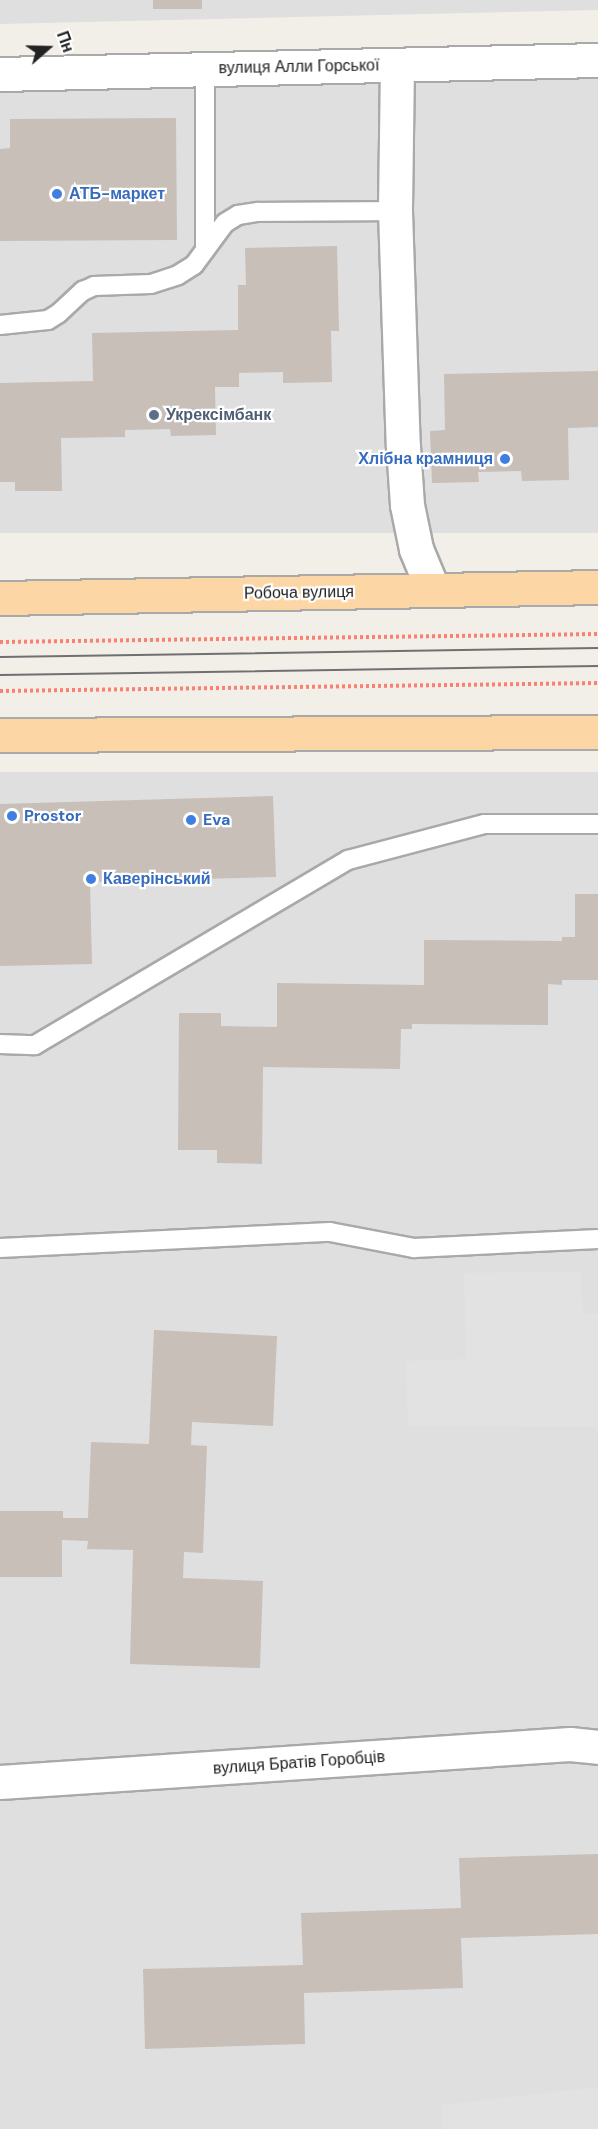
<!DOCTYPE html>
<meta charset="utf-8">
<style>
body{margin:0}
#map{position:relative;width:598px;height:2129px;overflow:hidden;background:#f2efe9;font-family:"DM Sans",sans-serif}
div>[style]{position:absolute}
.residential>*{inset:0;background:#e0dfdf;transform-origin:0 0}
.parking>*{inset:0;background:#e2e2e2}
.building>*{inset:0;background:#c7bfb8;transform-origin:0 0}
.path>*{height:4px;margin-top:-2px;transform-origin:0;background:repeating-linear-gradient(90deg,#fa8072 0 3px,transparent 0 6px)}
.roads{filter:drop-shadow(2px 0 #a9a9a9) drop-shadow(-2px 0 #a9a9a9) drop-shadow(0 2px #a9a9a9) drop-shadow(0 -2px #a9a9a9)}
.lane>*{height:18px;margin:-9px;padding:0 9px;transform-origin:9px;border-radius:9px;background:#fff}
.street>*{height:33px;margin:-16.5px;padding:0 16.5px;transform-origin:16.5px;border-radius:16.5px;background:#fff}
.primary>*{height:33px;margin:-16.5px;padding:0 16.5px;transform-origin:16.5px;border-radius:16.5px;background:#fcd6a4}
.tram>*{height:1.5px;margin:-0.75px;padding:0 0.75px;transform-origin:0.75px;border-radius:0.75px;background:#707070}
.dots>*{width:16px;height:16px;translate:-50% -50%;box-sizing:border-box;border:3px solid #fff;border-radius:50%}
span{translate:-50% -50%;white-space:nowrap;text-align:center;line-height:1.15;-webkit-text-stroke:4.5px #fff;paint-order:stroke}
.street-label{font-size:16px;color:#222}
.shop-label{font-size:16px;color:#366cbe;font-weight:700}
.left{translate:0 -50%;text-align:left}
.right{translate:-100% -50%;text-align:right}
.service-label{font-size:16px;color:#4e5e75;font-weight:700}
.north{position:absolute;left:18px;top:18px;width:60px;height:60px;-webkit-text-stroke:4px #fff;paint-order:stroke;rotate:70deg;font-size:16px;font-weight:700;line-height:24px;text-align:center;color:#222}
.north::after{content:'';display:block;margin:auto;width:21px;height:27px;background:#222;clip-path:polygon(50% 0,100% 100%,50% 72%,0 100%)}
</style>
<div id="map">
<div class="residential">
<i style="clip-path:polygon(0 0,598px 0,598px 10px,0 24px)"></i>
<i style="left:598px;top:68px;width:465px;height:598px;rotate:90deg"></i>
<i style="left:598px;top:772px;width:1357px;height:598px;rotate:90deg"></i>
</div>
<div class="parking">
<i style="clip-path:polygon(581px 1272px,583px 1314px,598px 1314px,598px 1427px,408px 1426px,406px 1361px,466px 1359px,464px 1273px)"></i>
<i style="clip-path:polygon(598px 2087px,598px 2129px,442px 2129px,441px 2105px)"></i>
</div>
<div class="building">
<i style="left:153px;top:0;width:49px;height:9px"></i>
<i style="clip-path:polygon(176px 118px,177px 240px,0 241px,0 149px,10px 148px,10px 119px)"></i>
<i style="clip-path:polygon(337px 246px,339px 331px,331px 331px,332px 382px,283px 383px,283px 372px,239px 373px,239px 387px,215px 387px,216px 435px,171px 436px,170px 429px,125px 430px,125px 437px,61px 438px,62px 491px,15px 491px,15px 482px,0 482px,0 383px,93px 381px,92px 333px,238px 330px,238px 285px,246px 285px,245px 248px)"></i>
<i style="clip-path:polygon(598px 371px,598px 427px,568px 428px,569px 480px,522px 481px,521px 471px,478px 472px,479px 482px,432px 483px,430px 431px,445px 430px,444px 374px)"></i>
<i style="clip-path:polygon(273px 796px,276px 877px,90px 882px,92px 964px,0 966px,0 804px)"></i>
<i style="clip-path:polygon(575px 894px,598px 894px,598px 980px,562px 980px,562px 985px,548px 984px,548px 1025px,412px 1024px,412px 1029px,401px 1029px,400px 1069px,263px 1067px,262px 1164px,217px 1163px,217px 1150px,178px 1150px,179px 1013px,221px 1013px,221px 1026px,277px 1027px,277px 983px,424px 985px,424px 940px,562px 941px,562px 937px,575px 937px)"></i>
<i style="clip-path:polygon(154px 1330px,277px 1336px,273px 1426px,192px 1422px,191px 1445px,207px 1446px,203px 1553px,184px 1552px,183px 1578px,263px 1581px,260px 1668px,130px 1664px,133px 1550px,87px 1549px,88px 1541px,62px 1540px,62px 1577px,0 1577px,0 1511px,63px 1511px,63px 1518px,88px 1518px,91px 1442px,149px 1444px)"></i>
<i style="clip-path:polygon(598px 1854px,598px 1934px,461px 1938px,463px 1988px,304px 1993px,305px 2044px,145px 2049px,143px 1969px,303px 1965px,301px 1913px,461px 1908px,459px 1858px)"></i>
</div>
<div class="path">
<i style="left:0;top:642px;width:598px;rotate:-0.77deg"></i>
<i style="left:0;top:691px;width:598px;rotate:-0.77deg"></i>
</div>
<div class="roads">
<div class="lane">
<i style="left:205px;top:250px;width:181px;rotate:-90deg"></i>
<i style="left:0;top:325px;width:48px;rotate:-5.9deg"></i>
<i style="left:48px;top:320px;width:13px;rotate:-32deg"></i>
<i style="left:59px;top:313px;width:33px;rotate:-43deg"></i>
<i style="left:83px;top:291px;width:12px;rotate:-24deg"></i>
<i style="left:94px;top:286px;width:57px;rotate:-2deg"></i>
<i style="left:151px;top:284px;width:28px;rotate:-18deg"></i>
<i style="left:178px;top:275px;width:19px;rotate:-32deg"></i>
<i style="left:194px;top:265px;width:52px;rotate:-53.6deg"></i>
<i style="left:225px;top:223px;width:15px;rotate:-32deg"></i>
<i style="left:238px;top:215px;width:20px;rotate:-9deg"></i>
<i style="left:258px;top:212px;width:137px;rotate:-0.4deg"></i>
<i style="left:0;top:1044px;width:35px;rotate:2deg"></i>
<i style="left:35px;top:1045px;width:364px;rotate:-30.6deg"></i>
<i style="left:348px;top:860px;width:141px;rotate:-14.8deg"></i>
<i style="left:484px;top:824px;width:114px"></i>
<i style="left:0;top:1248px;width:330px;rotate:-2.8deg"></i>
<i style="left:330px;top:1232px;width:86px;rotate:10.8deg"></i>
<i style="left:414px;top:1248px;width:184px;rotate:-2.8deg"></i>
</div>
<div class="street">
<i style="left:397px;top:65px;width:146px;rotate:90.8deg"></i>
<i style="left:395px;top:211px;width:235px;rotate:88.1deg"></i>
<i style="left:403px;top:446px;width:59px;rotate:86.1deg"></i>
<i style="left:407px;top:505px;width:45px;rotate:78.4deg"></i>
<i style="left:416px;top:549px;width:44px;rotate:67.5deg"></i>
<i style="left:0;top:74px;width:598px;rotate:-1.34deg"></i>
<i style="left:0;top:1782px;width:571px;rotate:-3.81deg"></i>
<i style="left:570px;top:1744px;width:28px;rotate:6deg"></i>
</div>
<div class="primary">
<i style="left:0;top:598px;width:598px;rotate:-1.05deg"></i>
<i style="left:0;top:735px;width:598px;rotate:-0.29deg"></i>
</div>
</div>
<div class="tram">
<i style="left:0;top:657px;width:598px;rotate:-0.86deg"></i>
<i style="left:0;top:675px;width:598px;rotate:-0.86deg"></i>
</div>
<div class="dots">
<i style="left:57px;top:194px;background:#3f7fe0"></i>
<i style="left:154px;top:415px;background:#5c6f8a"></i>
<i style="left:505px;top:459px;background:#3f7fe0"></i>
<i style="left:12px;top:816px;background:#3f7fe0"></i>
<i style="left:191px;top:820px;background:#3f7fe0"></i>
<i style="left:91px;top:879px;background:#3f7fe0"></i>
</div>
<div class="street-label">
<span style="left:299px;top:67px;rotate:-1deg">вулиця Алли Горської</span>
<span style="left:299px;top:593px;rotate:-1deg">Робоча вулиця</span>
<span style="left:299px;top:1763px;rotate:-4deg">вулиця Братів Горобців</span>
</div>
<div class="shop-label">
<span class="left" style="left:69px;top:194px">АТБ-маркет</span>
<span class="right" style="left:493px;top:459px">Хлібна крамниця</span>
<span class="left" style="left:24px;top:816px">Prostor</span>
<span class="left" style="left:203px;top:820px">Eva</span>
<span class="left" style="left:103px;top:879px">Каверінський</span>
</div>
<div class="service-label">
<span class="left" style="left:166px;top:415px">Укрексімбанк</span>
</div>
<div class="north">Пн</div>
</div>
